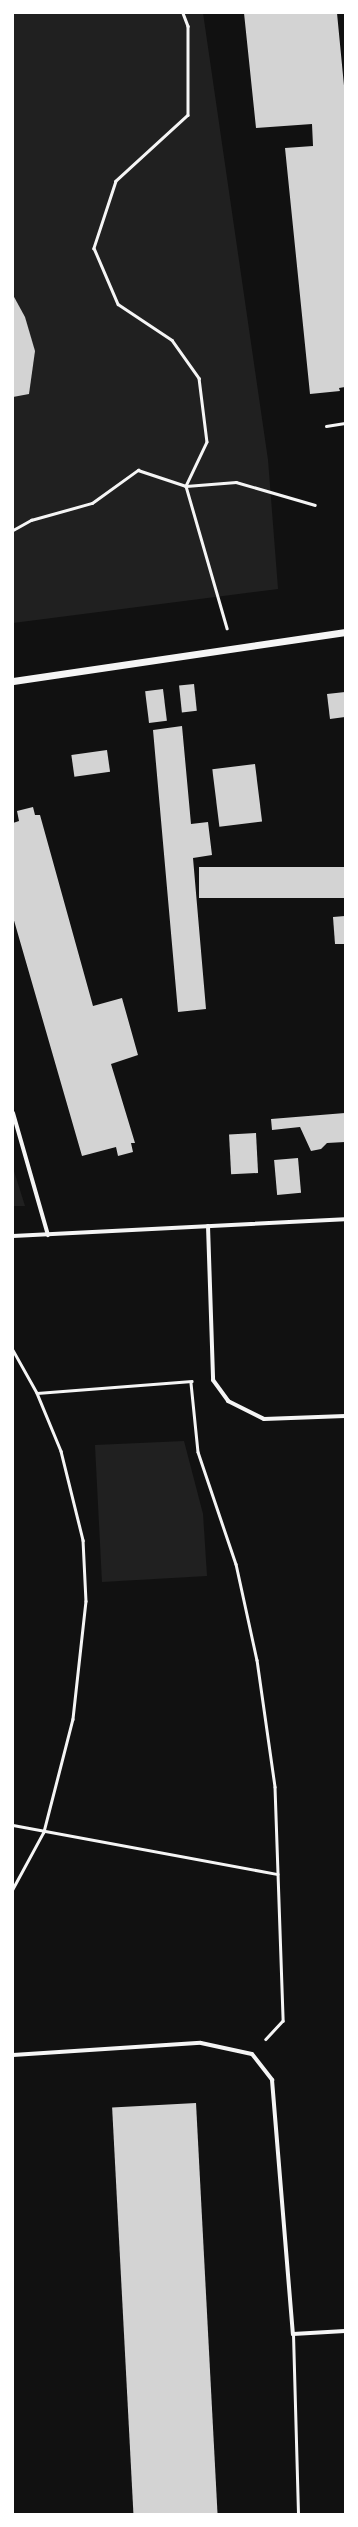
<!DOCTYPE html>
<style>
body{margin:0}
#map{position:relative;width:358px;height:2527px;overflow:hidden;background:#111;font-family:Lato,sans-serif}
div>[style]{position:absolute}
.green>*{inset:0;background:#202020}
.building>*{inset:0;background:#d3d3d3;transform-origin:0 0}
.path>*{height:2.5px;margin:-1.25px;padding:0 1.25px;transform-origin:1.25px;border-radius:1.25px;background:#f5f5f5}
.service>*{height:3px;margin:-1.5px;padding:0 1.5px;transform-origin:1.5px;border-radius:1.5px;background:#f5f5f5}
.minor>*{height:4px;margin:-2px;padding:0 2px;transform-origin:2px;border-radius:2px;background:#f5f5f5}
.tertiary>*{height:7px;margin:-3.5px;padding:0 3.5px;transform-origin:3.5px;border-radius:3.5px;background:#f5f5f5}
span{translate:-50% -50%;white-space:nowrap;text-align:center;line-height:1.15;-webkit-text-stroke:3px #fff;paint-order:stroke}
.frame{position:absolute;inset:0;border:14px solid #fff;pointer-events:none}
</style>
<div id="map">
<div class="green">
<i style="clip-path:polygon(13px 13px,203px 13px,268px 460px,278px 589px,13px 623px)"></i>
<i style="clip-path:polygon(13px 1168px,25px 1206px,13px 1206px)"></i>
<i style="clip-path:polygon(184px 1441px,203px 1514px,207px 1576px,102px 1582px,95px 1445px)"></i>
</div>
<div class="building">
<i style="clip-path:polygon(244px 13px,337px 13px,345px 96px,345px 387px,339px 388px,340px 391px,310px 394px,285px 148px,313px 146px,312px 124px,256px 128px)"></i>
<i style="clip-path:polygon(13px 295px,25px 317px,35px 351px,29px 394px,13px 397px)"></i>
<i style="left:194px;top:684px;width:27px;height:15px;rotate:84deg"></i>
<i style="left:163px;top:689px;width:32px;height:18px;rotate:83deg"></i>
<i style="clip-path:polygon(345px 692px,345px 717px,330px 719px,327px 694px)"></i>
<i style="clip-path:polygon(182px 726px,191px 824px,208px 822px,212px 855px,193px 858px,206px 1009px,178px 1012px,153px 730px)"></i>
<i style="left:107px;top:750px;width:22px;height:36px;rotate:82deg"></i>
<i style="left:255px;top:764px;width:58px;height:43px;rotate:83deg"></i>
<i style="clip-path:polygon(33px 807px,35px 815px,40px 815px,93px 1006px,122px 998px,138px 1055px,111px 1064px,135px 1143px,131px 1143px,133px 1152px,118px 1156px,116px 1147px,82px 1156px,13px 917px,13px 823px,19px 821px,17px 811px)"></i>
<i style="left:345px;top:867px;width:31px;height:146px;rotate:90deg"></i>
<i style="clip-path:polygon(345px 916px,345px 944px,335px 944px,333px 917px)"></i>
<i style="clip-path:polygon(345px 1113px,345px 1142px,327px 1143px,321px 1149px,311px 1151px,300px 1127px,272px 1130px,271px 1119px)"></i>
<i style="left:256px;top:1133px;width:40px;height:27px;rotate:87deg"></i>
<i style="left:298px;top:1158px;width:35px;height:24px;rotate:85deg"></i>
<i style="left:196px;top:2103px;width:412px;height:84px;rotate:87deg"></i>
</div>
<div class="path">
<i style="left:183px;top:13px;width:14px;rotate:69deg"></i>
<i style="left:188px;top:26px;width:89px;rotate:90deg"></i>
<i style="left:188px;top:115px;width:98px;rotate:137.5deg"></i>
<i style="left:116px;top:181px;width:71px;rotate:108.2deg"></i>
<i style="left:94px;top:248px;width:61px;rotate:66.8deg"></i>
<i style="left:118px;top:304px;width:65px;rotate:33.7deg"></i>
<i style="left:172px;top:340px;width:47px;rotate:54.6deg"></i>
<i style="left:199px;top:378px;width:64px;rotate:82.9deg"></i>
<i style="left:207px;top:442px;width:49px;rotate:115.5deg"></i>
<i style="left:186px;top:486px;width:148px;rotate:73.9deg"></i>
<i style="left:13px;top:530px;width:21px;rotate:-29deg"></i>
<i style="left:31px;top:520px;width:63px;rotate:-15.6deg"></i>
<i style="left:92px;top:503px;width:57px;rotate:-35.7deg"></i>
<i style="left:138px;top:470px;width:51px;rotate:18.4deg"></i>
<i style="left:186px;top:486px;width:50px;rotate:-4.6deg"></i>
<i style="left:236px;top:482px;width:82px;rotate:16.2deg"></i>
<i style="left:13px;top:1350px;width:49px;rotate:60.8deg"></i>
<i style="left:37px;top:1393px;width:63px;rotate:67.5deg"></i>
<i style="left:61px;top:1451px;width:92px;rotate:76.1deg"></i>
<i style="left:83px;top:1540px;width:61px;rotate:87.2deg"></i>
<i style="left:86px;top:1601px;width:119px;rotate:96.3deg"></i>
<i style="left:73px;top:1719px;width:117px;rotate:104.4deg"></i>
<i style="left:44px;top:1832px;width:65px;rotate:118.5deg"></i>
<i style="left:191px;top:1383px;width:69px;rotate:84.2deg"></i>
<i style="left:198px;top:1452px;width:118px;rotate:71.3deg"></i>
<i style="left:236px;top:1564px;width:98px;rotate:77.7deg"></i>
<i style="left:257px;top:1660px;width:128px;rotate:81.9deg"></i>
<i style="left:275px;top:1787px;width:234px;rotate:88deg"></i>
<i style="left:283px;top:2021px;width:25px;rotate:133deg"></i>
<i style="left:37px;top:1393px;width:155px;rotate:-4.4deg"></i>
<i style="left:13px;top:1825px;width:269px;rotate:10.5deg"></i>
</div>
<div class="service">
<i style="left:326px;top:426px;width:19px;rotate:-9deg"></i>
<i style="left:293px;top:2334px;width:180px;rotate:88.4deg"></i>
</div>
<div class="minor">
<i style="left:13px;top:1113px;width:127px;rotate:74deg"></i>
<i style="left:208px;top:1226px;width:154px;rotate:88.1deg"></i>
<i style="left:213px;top:1380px;width:26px;rotate:54deg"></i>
<i style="left:228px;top:1401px;width:40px;rotate:26.6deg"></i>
<i style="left:264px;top:1419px;width:81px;rotate:-2.1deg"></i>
<i style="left:13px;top:1236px;width:332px;rotate:-2.9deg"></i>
<i style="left:13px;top:2055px;width:188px;rotate:-3.7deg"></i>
<i style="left:201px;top:2043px;width:52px;rotate:12.2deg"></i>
<i style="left:252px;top:2054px;width:33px;rotate:52deg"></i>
<i style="left:272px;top:2080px;width:255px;rotate:85.3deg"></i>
<i style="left:293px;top:2334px;width:52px;rotate:-3.3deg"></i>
</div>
<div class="tertiary">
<i style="left:13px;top:681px;width:336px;rotate:-8.4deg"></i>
</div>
<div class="frame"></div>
</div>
